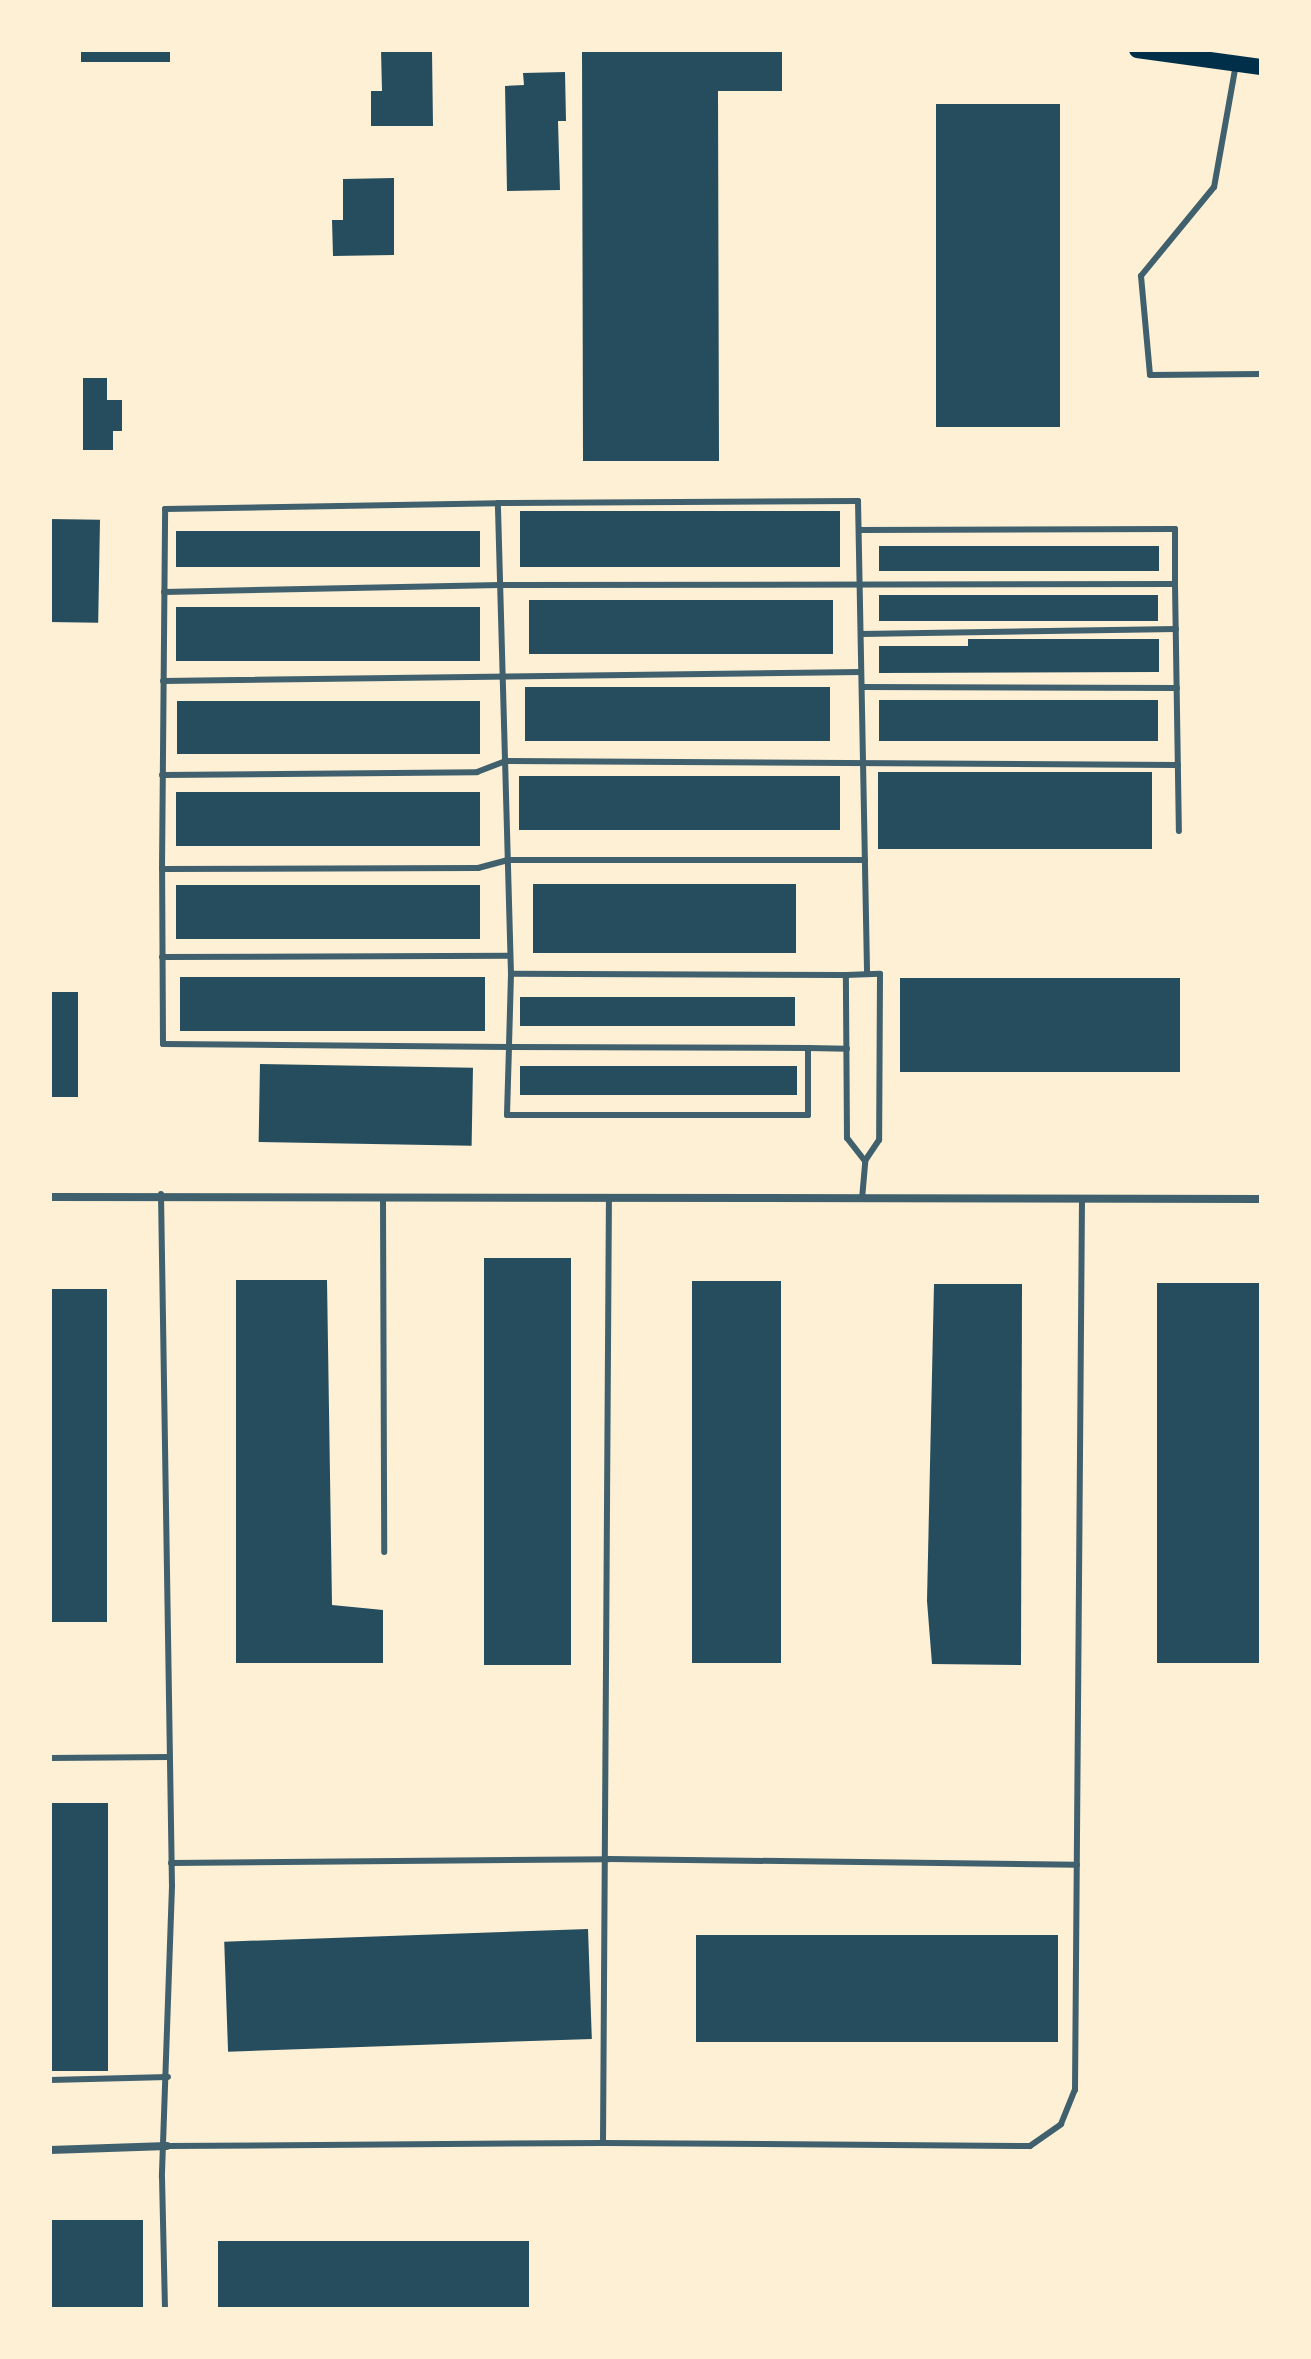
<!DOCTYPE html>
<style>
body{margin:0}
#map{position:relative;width:1311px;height:2359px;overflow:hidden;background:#fdf0d5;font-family:Arial,sans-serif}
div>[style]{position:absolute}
.building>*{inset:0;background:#264d5e;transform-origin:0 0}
.service>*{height:6px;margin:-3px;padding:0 3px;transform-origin:3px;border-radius:3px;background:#3f606c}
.minor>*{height:8px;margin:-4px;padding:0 4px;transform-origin:4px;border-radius:4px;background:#3f606c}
.secondary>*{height:16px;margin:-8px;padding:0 8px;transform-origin:8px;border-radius:8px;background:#003049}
span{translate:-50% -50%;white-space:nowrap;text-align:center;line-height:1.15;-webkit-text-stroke:8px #fdf0d5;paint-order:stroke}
.frame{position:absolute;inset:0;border:52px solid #fdf0d5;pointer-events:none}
</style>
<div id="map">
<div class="building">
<i style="left:81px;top:50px;width:89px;height:12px"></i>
<i style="clip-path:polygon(381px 50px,432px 50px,433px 126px,371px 126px,371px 91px,382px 91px)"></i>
<i style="clip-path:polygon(582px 50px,782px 50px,782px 91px,718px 91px,719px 461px,583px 461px)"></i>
<i style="clip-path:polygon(565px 72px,566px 121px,558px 121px,560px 190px,507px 191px,505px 86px,524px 85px,523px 73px)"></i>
<i style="left:936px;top:104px;width:124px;height:323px"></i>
<i style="clip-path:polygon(394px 178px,394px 255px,333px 256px,332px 220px,343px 220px,343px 179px)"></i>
<i style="clip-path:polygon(83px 378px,107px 378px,107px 400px,122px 400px,122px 431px,113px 431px,113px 450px,83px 450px)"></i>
<i style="left:520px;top:511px;width:320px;height:56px"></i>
<i style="left:50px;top:519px;width:50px;height:103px;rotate:1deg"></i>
<i style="left:480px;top:531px;width:36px;height:304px;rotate:90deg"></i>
<i style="left:1159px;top:546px;width:25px;height:280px;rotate:90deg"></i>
<i style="left:1158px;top:595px;width:26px;height:279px;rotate:90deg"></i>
<i style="left:833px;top:600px;width:54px;height:304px;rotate:90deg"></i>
<i style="left:480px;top:607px;width:54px;height:304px;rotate:90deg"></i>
<i style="clip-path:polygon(968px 639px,1159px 639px,1159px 672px,879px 673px,879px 646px,968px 646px)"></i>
<i style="left:830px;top:687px;width:54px;height:305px;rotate:90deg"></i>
<i style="left:879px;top:700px;width:279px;height:41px"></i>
<i style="left:177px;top:701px;width:303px;height:53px"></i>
<i style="left:1152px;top:772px;width:77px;height:274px;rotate:90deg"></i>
<i style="left:519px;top:776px;width:321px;height:54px"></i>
<i style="left:176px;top:792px;width:304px;height:54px"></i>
<i style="left:796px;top:884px;width:69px;height:263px;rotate:90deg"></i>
<i style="left:176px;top:885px;width:304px;height:54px"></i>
<i style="left:180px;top:977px;width:305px;height:54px"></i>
<i style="left:900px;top:978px;width:280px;height:94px"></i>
<i style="left:50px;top:992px;width:28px;height:105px"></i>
<i style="left:520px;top:997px;width:275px;height:29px"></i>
<i style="left:260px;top:1064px;width:213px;height:78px;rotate:1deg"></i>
<i style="left:520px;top:1066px;width:277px;height:29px"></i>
<i style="left:484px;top:1258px;width:87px;height:407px"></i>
<i style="clip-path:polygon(236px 1280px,327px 1280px,332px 1605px,383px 1610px,383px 1663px,236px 1663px)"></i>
<i style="left:692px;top:1281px;width:89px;height:382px"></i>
<i style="left:1157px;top:1283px;width:104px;height:380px"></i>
<i style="clip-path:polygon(934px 1284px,1022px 1284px,1021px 1665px,932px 1664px,927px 1601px)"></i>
<i style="left:50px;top:1289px;width:57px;height:333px"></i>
<i style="left:50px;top:1803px;width:58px;height:268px"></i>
<i style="left:588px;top:1929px;width:110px;height:364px;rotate:88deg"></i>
<i style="left:696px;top:1935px;width:362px;height:107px"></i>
<i style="left:143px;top:2220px;width:89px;height:93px;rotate:90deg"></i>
<i style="left:218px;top:2241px;width:311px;height:68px"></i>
</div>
<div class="service">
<i style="left:1236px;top:64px;width:125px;rotate:100.1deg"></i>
<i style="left:1214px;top:187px;width:115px;rotate:129.4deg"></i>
<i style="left:1141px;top:276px;width:99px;rotate:84.8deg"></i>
<i style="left:1150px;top:375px;width:111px;rotate:-0.5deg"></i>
<i style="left:859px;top:530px;width:316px;rotate:-0.2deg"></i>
<i style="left:1175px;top:529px;width:55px;rotate:90deg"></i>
<i style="left:164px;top:592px;width:336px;rotate:-1.2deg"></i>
<i style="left:500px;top:585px;width:675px;rotate:-0.08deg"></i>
<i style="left:1175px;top:584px;width:247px;rotate:89.1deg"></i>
<i style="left:861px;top:634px;width:315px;rotate:-0.9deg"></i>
<i style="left:163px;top:681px;width:698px;rotate:-0.74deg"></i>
<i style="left:862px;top:687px;width:315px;rotate:0.2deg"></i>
<i style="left:162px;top:775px;width:315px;rotate:-0.5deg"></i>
<i style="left:477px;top:772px;width:30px;rotate:-21deg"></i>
<i style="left:505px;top:761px;width:673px;rotate:0.34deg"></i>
<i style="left:162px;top:869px;width:360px;rotate:-89.5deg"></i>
<i style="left:165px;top:509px;width:333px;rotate:-1deg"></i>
<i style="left:162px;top:957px;width:348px;rotate:-0.2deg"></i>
<i style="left:511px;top:974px;width:471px;rotate:-91.6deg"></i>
<i style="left:498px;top:503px;width:360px;rotate:-0.3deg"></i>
<i style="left:858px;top:501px;width:473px;rotate:88.9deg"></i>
<i style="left:880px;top:974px;width:166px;rotate:90.3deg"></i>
<i style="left:879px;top:1140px;width:25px;rotate:124deg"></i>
<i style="left:865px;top:1161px;width:29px;rotate:-128deg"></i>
<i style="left:847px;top:1138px;width:163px;rotate:-90.4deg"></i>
<i style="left:846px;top:975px;width:34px;rotate:-2deg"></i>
<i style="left:846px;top:975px;width:335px;rotate:-179.8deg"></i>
<i style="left:511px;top:974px;width:73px;rotate:91.6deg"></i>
<i style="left:509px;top:1047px;width:68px;rotate:91.7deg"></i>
<i style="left:507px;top:1115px;width:301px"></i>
<i style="left:808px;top:1115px;width:67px;rotate:-90deg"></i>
<i style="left:808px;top:1048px;width:299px;rotate:-179.8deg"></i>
<i style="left:509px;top:1047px;width:346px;rotate:-179.5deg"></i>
<i style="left:163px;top:1044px;width:175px;rotate:-90.3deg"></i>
<i style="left:162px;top:869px;width:316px;rotate:-0.2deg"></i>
<i style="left:478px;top:868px;width:30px;rotate:-15deg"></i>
<i style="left:507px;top:860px;width:358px"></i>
<i style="left:808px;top:1048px;width:39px;rotate:1deg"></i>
<i style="left:161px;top:1194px;width:692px;rotate:89.09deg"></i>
<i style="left:172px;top:1886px;width:291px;rotate:92deg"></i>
<i style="left:162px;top:2177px;width:132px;rotate:88.7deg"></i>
<i style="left:383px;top:1199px;width:353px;rotate:89.8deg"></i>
<i style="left:862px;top:1199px;width:38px;rotate:-85deg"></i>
<i style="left:50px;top:1758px;width:119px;rotate:-0.5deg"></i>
<i style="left:171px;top:1863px;width:438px;rotate:-0.5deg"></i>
<i style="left:609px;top:1859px;width:468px;rotate:0.7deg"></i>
<i style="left:50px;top:2080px;width:118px;rotate:-1.5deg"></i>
<i style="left:603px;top:2143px;width:427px;rotate:0.4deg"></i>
<i style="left:1030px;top:2146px;width:38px;rotate:-35deg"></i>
<i style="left:1061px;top:2124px;width:37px;rotate:-68deg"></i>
<i style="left:1075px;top:2090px;width:891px;rotate:-89.55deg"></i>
<i style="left:167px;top:2146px;width:436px;rotate:-0.4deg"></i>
<i style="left:603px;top:2143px;width:943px;rotate:-89.64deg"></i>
</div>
<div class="minor">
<i style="left:50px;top:1197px;width:1211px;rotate:0.09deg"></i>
<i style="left:50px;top:2150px;width:117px;rotate:-2deg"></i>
</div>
<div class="secondary">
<i style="left:1137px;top:50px;width:125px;rotate:7.8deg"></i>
</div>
<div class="frame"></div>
</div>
